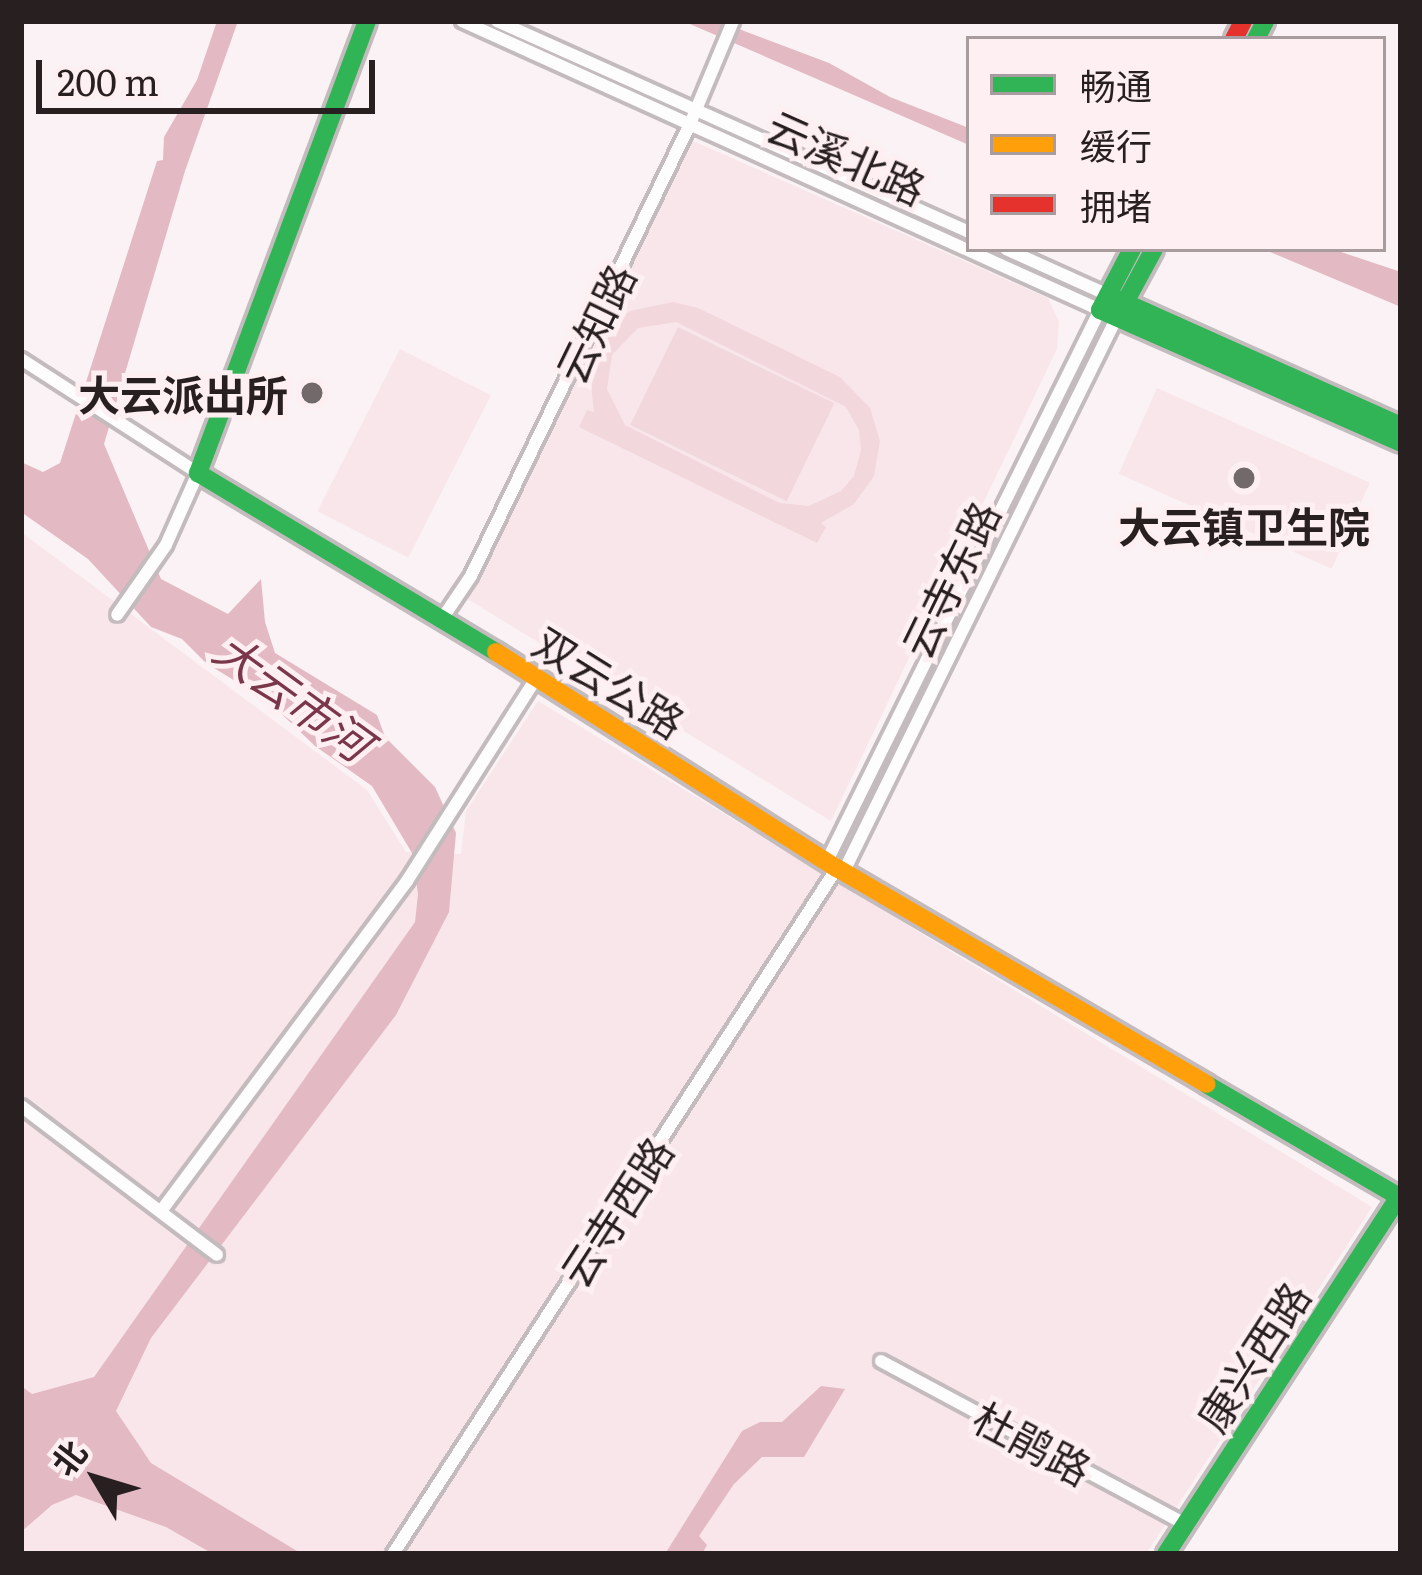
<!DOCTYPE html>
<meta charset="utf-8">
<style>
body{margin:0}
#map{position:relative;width:1422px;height:1575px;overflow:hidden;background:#faf2f4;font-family:Literata,"Noto Sans SC",serif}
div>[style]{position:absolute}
.built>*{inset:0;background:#f9e6ea;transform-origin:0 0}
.green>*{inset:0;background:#f2d8dd;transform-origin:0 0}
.water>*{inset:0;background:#e3bac3}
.roads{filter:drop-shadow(3px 0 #c3bbbd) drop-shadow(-3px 0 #c3bbbd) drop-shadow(0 3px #c3bbbd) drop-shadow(0 -3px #c3bbbd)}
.street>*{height:12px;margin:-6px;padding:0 6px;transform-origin:6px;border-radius:6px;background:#fefdfd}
.fast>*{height:18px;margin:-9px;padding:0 9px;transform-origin:9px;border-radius:9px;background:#30b455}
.slow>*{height:18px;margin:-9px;padding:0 9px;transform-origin:9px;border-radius:9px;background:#ff9f0a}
.jam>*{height:18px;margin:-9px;padding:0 9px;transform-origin:9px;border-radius:9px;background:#e5322d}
.dots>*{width:33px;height:33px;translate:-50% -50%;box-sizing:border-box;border:6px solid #feeff2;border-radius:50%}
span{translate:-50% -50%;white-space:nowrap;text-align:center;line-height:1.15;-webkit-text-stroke:10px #feeff2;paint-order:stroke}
.street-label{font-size:42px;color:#281f21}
.poi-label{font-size:42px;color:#281f21;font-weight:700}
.right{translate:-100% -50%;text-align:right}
.water-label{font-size:45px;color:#7a374a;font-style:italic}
.frame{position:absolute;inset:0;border:24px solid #281f21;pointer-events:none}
.legend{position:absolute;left:966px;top:36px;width:420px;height:216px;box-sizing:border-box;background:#feeff2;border:3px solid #a89c9e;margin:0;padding:15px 21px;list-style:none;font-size:36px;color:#281f21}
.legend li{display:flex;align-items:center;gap:24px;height:60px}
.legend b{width:60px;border:3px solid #a89c9e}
.north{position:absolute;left:36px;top:1419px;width:120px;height:120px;-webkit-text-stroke:9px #feeff2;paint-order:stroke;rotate:308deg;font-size:33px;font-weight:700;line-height:48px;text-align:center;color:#281f21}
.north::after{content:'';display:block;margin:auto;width:42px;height:54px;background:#281f21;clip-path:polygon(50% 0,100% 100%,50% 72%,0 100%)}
.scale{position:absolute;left:36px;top:60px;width:339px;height:54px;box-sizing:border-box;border:6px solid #281f21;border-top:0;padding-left:15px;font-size:36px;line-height:42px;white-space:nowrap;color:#281f21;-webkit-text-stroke:9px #feeff2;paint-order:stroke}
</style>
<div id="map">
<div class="built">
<i style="clip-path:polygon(691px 140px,1048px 298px,1059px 322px,1057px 349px,831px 821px,466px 598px)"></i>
<i style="left:400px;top:349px;width:102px;height:182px;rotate:27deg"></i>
<i style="left:1157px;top:388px;width:233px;height:94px;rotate:24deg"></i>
<i style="clip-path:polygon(21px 532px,367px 790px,406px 852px,461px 854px,466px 811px,538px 701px,1372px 1207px,1146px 1554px,21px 1554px)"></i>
</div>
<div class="green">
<i style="clip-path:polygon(evenodd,673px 302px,698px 308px,840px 377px,870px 408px,880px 441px,874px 476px,854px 504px,821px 523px,826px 527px,817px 543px,579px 427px,587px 410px,594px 412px,589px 368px,604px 332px,630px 311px,673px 302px,676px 322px,846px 407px,859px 430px,861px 450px,854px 476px,841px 491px,809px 506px,780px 503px,625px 425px,607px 389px,612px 355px,638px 328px,676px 322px)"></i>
<i style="left:678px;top:327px;width:174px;height:109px;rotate:26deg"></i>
</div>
<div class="water">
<i style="clip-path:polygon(217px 21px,238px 21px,185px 171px,104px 444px,161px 579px,228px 614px,261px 579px,265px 622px,275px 653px,377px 715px,385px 737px,435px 787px,456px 833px,449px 912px,396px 1015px,151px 1338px,116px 1411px,151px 1463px,302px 1554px,213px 1554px,166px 1527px,76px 1495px,52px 1505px,21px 1532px,21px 1386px,32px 1394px,94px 1377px,415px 922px,418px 894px,412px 853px,372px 786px,315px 746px,269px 702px,206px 663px,182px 639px,151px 627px,88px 559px,21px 512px,21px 462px,43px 472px,60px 463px,157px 161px,163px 160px,164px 137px,197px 80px)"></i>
<i style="clip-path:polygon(683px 21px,718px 21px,829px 63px,890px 97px,969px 128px,969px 145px)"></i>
<i style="clip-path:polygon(1263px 249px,1332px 249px,1401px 272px,1401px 307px)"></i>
<i style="clip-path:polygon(821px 1386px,845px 1389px,804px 1457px,762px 1457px,734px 1484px,699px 1536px,707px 1545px,702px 1554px,665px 1554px,742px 1431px,760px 1422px,782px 1422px)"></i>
</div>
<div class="roads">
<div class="street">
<i style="left:462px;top:21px;width:700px;rotate:24.37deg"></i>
<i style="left:1100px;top:310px;width:615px;rotate:116.36deg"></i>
<i style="left:497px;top:21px;width:517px;rotate:24.09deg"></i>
<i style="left:1006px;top:249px;width:112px;rotate:24.3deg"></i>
<i style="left:21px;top:359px;width:211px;rotate:32.8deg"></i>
<i style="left:198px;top:473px;width:79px;rotate:114deg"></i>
<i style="left:166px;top:545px;width:85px;rotate:125deg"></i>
<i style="left:442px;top:619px;width:52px;rotate:-56deg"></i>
<i style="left:471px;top:576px;width:502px;rotate:-64.15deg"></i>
<i style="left:690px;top:124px;width:112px;rotate:-67.3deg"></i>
<i style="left:844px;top:871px;width:618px;rotate:-63.77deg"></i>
<i style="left:21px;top:1106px;width:246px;rotate:37.2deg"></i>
<i style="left:161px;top:1211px;width:412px;rotate:-53.3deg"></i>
<i style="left:407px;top:881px;width:242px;rotate:-57.5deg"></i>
<i style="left:881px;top:1361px;width:345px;rotate:28.2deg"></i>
<i style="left:393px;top:1554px;width:817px;rotate:-57.09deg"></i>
</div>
<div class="fast">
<i style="left:367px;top:21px;width:483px;rotate:110.5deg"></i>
<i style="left:198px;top:473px;width:348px;rotate:31deg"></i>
<i style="left:1256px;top:39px;width:20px;rotate:-63deg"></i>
<i style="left:1132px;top:249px;width:69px;rotate:117.7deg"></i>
<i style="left:1100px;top:310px;width:329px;rotate:23.8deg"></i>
<i style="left:1108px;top:295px;width:321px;rotate:24.1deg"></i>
<i style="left:1122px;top:308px;width:67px;rotate:-61.5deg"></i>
<i style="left:1206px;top:1084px;width:226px;rotate:30.3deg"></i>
<i style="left:1166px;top:1554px;width:426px;rotate:-56.9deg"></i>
</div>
<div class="slow">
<i style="left:496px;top:652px;width:404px;rotate:32.4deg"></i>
<i style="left:837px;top:868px;width:428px;rotate:30.3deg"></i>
</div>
<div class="jam">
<i style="left:1234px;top:39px;width:20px;rotate:-63deg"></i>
</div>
</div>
<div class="dots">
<i style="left:312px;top:393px;background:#72696b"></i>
<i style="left:1244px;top:478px;background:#72696b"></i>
</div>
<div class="street-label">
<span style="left:847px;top:156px;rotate:24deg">云溪北路</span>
<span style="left:594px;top:323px;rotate:-64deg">云知路</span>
<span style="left:949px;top:579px;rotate:-64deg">云寺东路</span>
<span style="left:610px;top:681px;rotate:32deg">双云公路</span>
<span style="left:615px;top:1211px;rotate:-57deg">云寺西路</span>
<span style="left:1252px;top:1356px;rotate:-57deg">康兴西路</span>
<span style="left:1033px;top:1442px;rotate:28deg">杜鹃路</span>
</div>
<div class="poi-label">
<span class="right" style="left:288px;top:393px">大云派出所</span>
<span style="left:1244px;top:525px">大云镇卫生院</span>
</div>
<div class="water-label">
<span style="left:294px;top:695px;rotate:36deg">大云市河</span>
</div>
<div class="frame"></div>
<ul class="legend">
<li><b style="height:15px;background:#30b455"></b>畅通</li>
<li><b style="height:15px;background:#ff9f0a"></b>缓行</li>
<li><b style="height:15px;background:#e5322d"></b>拥堵</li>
</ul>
<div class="north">北</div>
<div class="scale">200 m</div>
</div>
